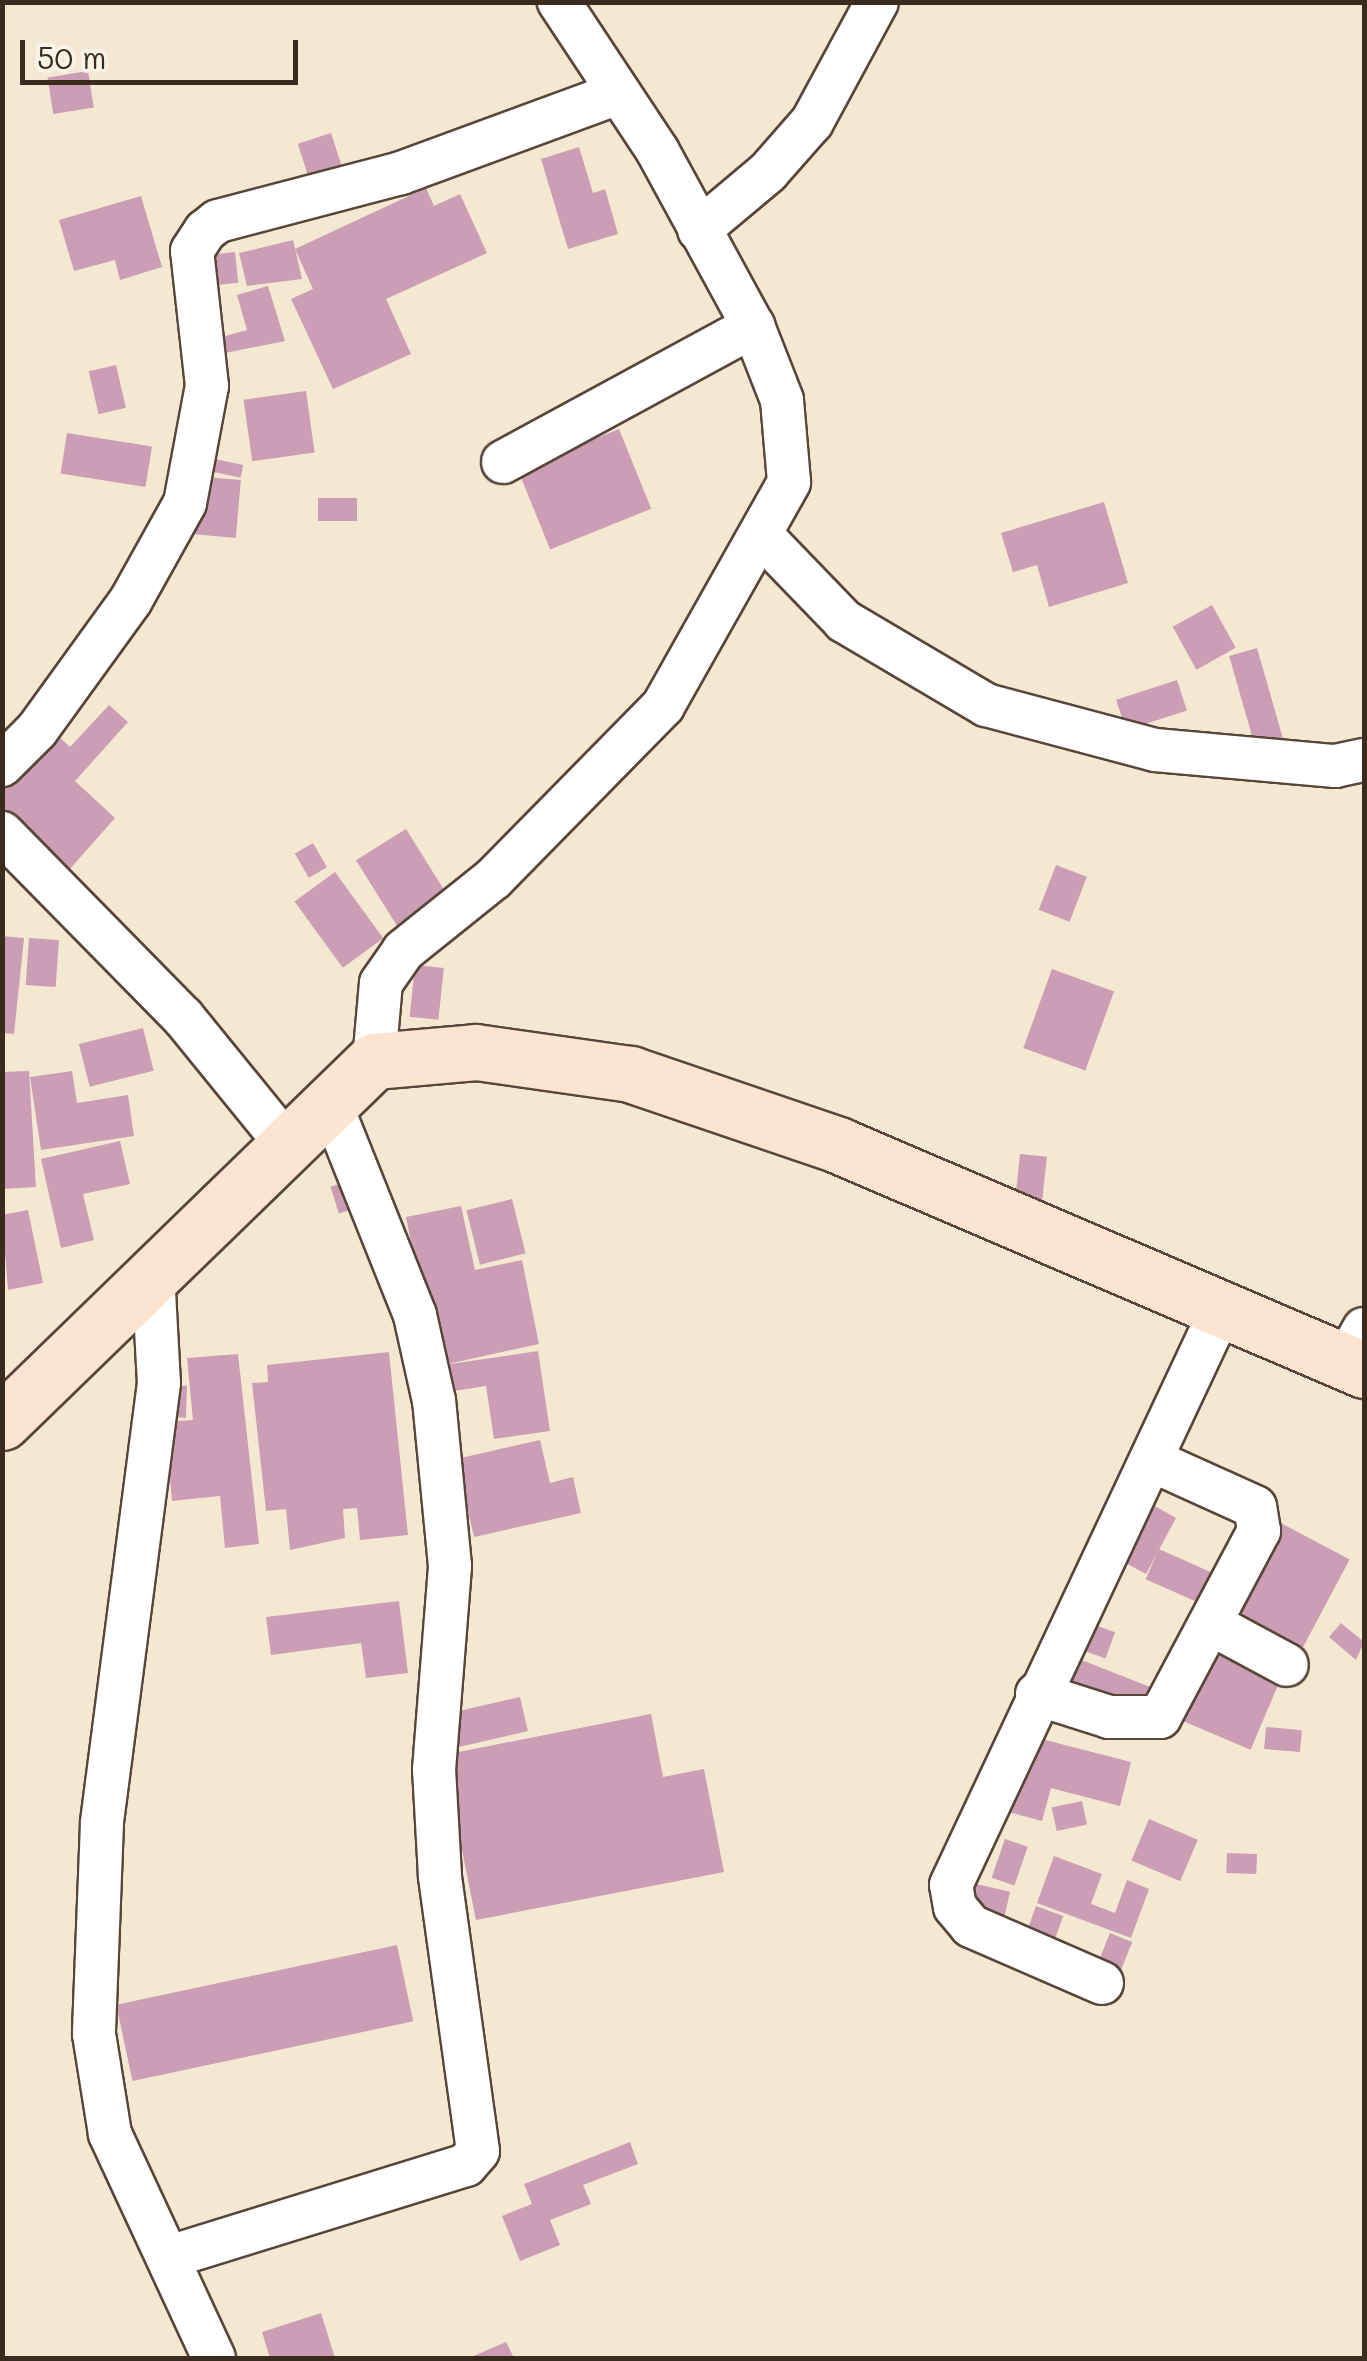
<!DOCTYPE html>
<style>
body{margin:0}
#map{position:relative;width:1367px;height:2361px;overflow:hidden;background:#f4e8d3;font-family:Mali,sans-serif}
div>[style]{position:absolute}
.building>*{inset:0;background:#cb9eb6;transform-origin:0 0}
.roads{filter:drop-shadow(2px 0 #574639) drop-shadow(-2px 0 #574639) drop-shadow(0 2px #574639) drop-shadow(0 -2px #574639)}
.minor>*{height:42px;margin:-21px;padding:0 21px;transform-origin:21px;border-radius:21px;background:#fff}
.secondary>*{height:55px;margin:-27.5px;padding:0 27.5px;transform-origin:27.5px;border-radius:27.5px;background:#fde4d1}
span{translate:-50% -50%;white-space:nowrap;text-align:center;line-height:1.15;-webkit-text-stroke:8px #f7f3e8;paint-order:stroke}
.frame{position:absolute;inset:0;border:5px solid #3b2a1e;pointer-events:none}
.scale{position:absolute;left:20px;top:40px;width:278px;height:45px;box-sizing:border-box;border:5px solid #3b2a1e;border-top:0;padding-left:12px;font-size:30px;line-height:35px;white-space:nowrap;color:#3b2a1e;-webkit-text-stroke:8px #f7f3e8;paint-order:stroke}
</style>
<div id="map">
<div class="building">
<i style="left:88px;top:71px;width:37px;height:41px;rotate:81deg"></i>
<i style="left:331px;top:133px;width:33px;height:35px;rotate:72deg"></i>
<i style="clip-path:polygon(579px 147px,593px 193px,605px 189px,618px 234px,568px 249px,541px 159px)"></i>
<i style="clip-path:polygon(426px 188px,434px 206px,460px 194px,487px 253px,386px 299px,411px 354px,333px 389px,291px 299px,313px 289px,295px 249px)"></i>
<i style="clip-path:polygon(141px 196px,162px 267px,120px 280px,115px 260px,74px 271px,59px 220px)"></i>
<i style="clip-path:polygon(293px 240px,302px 279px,247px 286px,239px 253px)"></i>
<i style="left:235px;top:252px;width:31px;height:35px;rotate:84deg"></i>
<i style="clip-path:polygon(268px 286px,285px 341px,215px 355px,211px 340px,247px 330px,237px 295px)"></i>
<i style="left:116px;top:365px;width:44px;height:28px;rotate:77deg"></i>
<i style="left:306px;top:391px;width:62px;height:63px;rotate:82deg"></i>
<i style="left:619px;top:429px;width:86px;height:109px;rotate:68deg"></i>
<i style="left:67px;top:433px;width:86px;height:41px;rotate:9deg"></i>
<i style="left:210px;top:458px;width:34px;height:13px;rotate:12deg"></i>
<i style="left:194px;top:476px;width:47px;height:58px;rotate:5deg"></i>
<i style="left:318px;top:498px;width:39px;height:23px"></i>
<i style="clip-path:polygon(1104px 502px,1128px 583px,1049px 607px,1037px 565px,1013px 572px,1001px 533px)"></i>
<i style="left:1212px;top:605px;width:49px;height:45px;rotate:61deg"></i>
<i style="left:1257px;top:648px;width:96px;height:29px;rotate:74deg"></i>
<i style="left:1177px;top:680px;width:32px;height:64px;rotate:72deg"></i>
<i style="clip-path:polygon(109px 705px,128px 722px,75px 781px,115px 818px,61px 879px,2px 825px,2px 787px,53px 731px,70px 747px)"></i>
<i style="left:406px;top:829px;width:80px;height:59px;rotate:58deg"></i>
<i style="left:313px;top:843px;width:28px;height:21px;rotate:60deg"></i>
<i style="left:1056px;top:865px;width:33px;height:48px;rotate:21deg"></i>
<i style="left:335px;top:872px;width:82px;height:50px;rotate:54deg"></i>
<i style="clip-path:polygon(2px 936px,24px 938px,14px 1034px,2px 1033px)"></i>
<i style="left:29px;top:938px;width:30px;height:47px;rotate:4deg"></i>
<i style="left:415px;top:965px;width:29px;height:52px;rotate:6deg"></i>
<i style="left:1052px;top:969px;width:66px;height:84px;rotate:20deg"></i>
<i style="left:143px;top:1028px;width:44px;height:66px;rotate:76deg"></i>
<i style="clip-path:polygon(29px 1071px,36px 1187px,2px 1189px,2px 1072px)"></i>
<i style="clip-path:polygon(72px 1071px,77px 1103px,128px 1095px,134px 1136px,41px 1150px,30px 1077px)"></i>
<i style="clip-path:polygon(120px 1141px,130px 1184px,83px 1194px,94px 1240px,61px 1248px,41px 1159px)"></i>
<i style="left:1020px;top:1154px;width:27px;height:48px;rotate:6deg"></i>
<i style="left:343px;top:1183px;width:28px;height:13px;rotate:73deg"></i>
<i style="left:512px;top:1199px;width:56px;height:47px;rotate:76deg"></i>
<i style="clip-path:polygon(461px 1206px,475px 1270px,522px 1260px,539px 1344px,443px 1365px,538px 1351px,550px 1431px,494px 1439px,486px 1386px,441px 1393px,406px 1217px)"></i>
<i style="clip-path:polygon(28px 1210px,43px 1283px,8px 1290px,2px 1215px)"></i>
<i style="clip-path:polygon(389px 1352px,408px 1535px,360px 1540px,357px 1508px,343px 1509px,345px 1538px,290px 1550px,286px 1509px,266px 1511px,252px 1383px,268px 1382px,267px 1365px)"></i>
<i style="clip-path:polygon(238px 1354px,259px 1544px,225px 1548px,220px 1496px,172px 1501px,165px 1422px,193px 1420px,187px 1358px)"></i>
<i style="left:164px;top:1385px;width:23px;height:32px;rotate:2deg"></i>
<i style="clip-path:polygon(540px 1440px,550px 1483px,573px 1477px,581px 1513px,474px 1537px,456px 1459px)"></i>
<i style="clip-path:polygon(1148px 1502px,1176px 1518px,1146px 1574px,1111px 1555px)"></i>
<i style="left:1279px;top:1522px;width:80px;height:100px;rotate:28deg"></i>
<i style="left:1159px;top:1549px;width:57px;height:33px;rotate:24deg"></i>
<i style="clip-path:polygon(399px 1601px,408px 1673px,366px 1678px,361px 1643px,271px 1655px,266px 1617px)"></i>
<i style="left:1084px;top:1621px;width:33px;height:28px;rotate:20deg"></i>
<i style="clip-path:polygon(1341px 1623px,1364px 1642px,1356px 1660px,1329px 1637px)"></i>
<i style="left:1211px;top:1646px;width:77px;height:80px;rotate:23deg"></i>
<i style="clip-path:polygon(1061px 1652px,1158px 1690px,1143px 1714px,1047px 1686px)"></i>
<i style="left:520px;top:1697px;width:35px;height:75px;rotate:77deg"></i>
<i style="clip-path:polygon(651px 1714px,663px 1777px,704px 1769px,724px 1872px,476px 1920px,443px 1755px)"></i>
<i style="left:1266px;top:1727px;width:36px;height:22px;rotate:5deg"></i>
<i style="clip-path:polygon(1022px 1734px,1131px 1762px,1120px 1806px,1051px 1788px,1042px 1821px,997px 1809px)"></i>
<i style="left:1082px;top:1801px;width:24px;height:31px;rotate:78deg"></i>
<i style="left:1149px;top:1819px;width:53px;height:45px;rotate:23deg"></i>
<i style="left:1005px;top:1839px;width:24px;height:41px;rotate:19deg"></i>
<i style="left:1227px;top:1853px;width:30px;height:20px;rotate:2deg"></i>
<i style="clip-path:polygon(1054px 1856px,1102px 1874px,1091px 1904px,1115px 1913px,1127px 1880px,1149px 1889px,1131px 1938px,1037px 1903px)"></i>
<i style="left:976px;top:1884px;width:35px;height:26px;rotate:13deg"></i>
<i style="left:1036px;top:1906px;width:29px;height:33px;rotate:20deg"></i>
<i style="left:1110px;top:1933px;width:24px;height:45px;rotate:22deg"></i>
<i style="left:397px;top:1945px;width:78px;height:287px;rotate:78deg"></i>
<i style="clip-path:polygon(630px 2142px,638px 2164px,583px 2185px,591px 2204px,550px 2220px,560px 2245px,520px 2261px,502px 2216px,532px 2204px,524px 2184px)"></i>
<i style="clip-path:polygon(321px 2313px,335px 2358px,270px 2358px,262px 2332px)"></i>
<i style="clip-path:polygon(506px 2342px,514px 2358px,469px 2358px)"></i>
</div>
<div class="roads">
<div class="minor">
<i style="left:699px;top:230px;width:90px;rotate:-40deg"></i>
<i style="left:768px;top:172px;width:67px;rotate:-48.7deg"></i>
<i style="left:812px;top:122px;width:136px;rotate:-61.6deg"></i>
<i style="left:503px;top:462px;width:285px;rotate:-28.5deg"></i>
<i style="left:762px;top:536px;width:118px;rotate:46deg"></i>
<i style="left:844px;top:621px;width:165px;rotate:30.6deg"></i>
<i style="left:986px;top:705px;width:175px;rotate:14.9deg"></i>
<i style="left:1155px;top:750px;width:181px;rotate:5.1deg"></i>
<i style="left:1335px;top:766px;width:30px;rotate:-12deg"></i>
<i style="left:2px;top:765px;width:49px;rotate:-45deg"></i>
<i style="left:37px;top:730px;width:160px;rotate:-54.1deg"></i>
<i style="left:131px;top:600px;width:111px;rotate:-60.9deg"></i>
<i style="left:185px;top:503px;width:119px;rotate:-79.4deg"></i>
<i style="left:207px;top:386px;width:136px;rotate:-96.3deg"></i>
<i style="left:192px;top:251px;width:24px;rotate:-57deg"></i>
<i style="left:205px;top:231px;width:16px;rotate:-38deg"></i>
<i style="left:218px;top:221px;width:189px;rotate:-14.7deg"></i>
<i style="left:401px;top:173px;width:232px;rotate:-20.2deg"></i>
<i style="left:2px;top:833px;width:258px;rotate:45.5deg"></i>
<i style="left:183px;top:1017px;width:165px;rotate:50.9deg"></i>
<i style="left:374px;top:1061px;width:78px;rotate:-84.9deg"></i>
<i style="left:381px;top:983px;width:39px;rotate:-55deg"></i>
<i style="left:403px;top:951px;width:117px;rotate:-38.7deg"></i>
<i style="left:494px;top:878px;width:241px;rotate:-45.5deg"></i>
<i style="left:663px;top:706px;width:257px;rotate:-60.6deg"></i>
<i style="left:789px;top:482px;width:82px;rotate:-94.9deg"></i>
<i style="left:782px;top:400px;width:79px;rotate:-111.4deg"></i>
<i style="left:753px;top:326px;width:200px;rotate:-118.6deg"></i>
<i style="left:657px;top:150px;width:178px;rotate:-123.5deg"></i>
<i style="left:153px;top:1273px;width:110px;rotate:86.9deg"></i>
<i style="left:159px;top:1383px;width:444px;rotate:97.4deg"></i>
<i style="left:102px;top:1823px;width:211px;rotate:92.2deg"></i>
<i style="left:94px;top:2034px;width:101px;rotate:80.9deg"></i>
<i style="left:110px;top:2134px;width:247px;rotate:65.1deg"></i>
<i style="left:1345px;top:1363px;width:39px;rotate:-61deg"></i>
<i style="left:1211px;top:1624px;width:86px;rotate:28.3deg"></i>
<i style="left:1037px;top:1694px;width:76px;rotate:17.7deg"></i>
<i style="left:1109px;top:1717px;width:51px"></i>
<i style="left:1160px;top:1717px;width:211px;rotate:-62deg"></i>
<i style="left:1259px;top:1531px;width:24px;rotate:-99deg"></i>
<i style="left:1255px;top:1507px;width:114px;rotate:-155.7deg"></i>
<i style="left:1102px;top:1983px;width:143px;rotate:-156.5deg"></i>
<i style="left:971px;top:1926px;width:25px;rotate:-130deg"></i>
<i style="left:955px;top:1907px;width:22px;rotate:-100deg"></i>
<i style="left:951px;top:1885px;width:635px;rotate:-64.85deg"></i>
<i style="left:169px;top:2257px;width:311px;rotate:-17.2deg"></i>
<i style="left:466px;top:2165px;width:18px;rotate:-49deg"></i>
<i style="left:478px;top:2151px;width:278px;rotate:-97.9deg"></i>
<i style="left:440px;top:1876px;width:106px;rotate:-93.2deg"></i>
<i style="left:434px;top:1770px;width:205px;rotate:-85.5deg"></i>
<i style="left:450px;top:1566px;width:166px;rotate:-95.5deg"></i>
<i style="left:434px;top:1401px;width:88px;rotate:-102.5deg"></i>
<i style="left:415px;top:1315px;width:228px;rotate:-111.8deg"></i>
</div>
<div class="secondary">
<i style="left:2px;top:1422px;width:518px;rotate:-44.14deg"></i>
<i style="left:374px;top:1061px;width:102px;rotate:-5deg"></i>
<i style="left:476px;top:1052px;width:156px;rotate:8.1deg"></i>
<i style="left:630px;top:1074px;width:220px;rotate:18.8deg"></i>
<i style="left:838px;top:1145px;width:572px;rotate:23.16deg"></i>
</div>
</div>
<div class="frame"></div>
<div class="scale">50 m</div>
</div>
